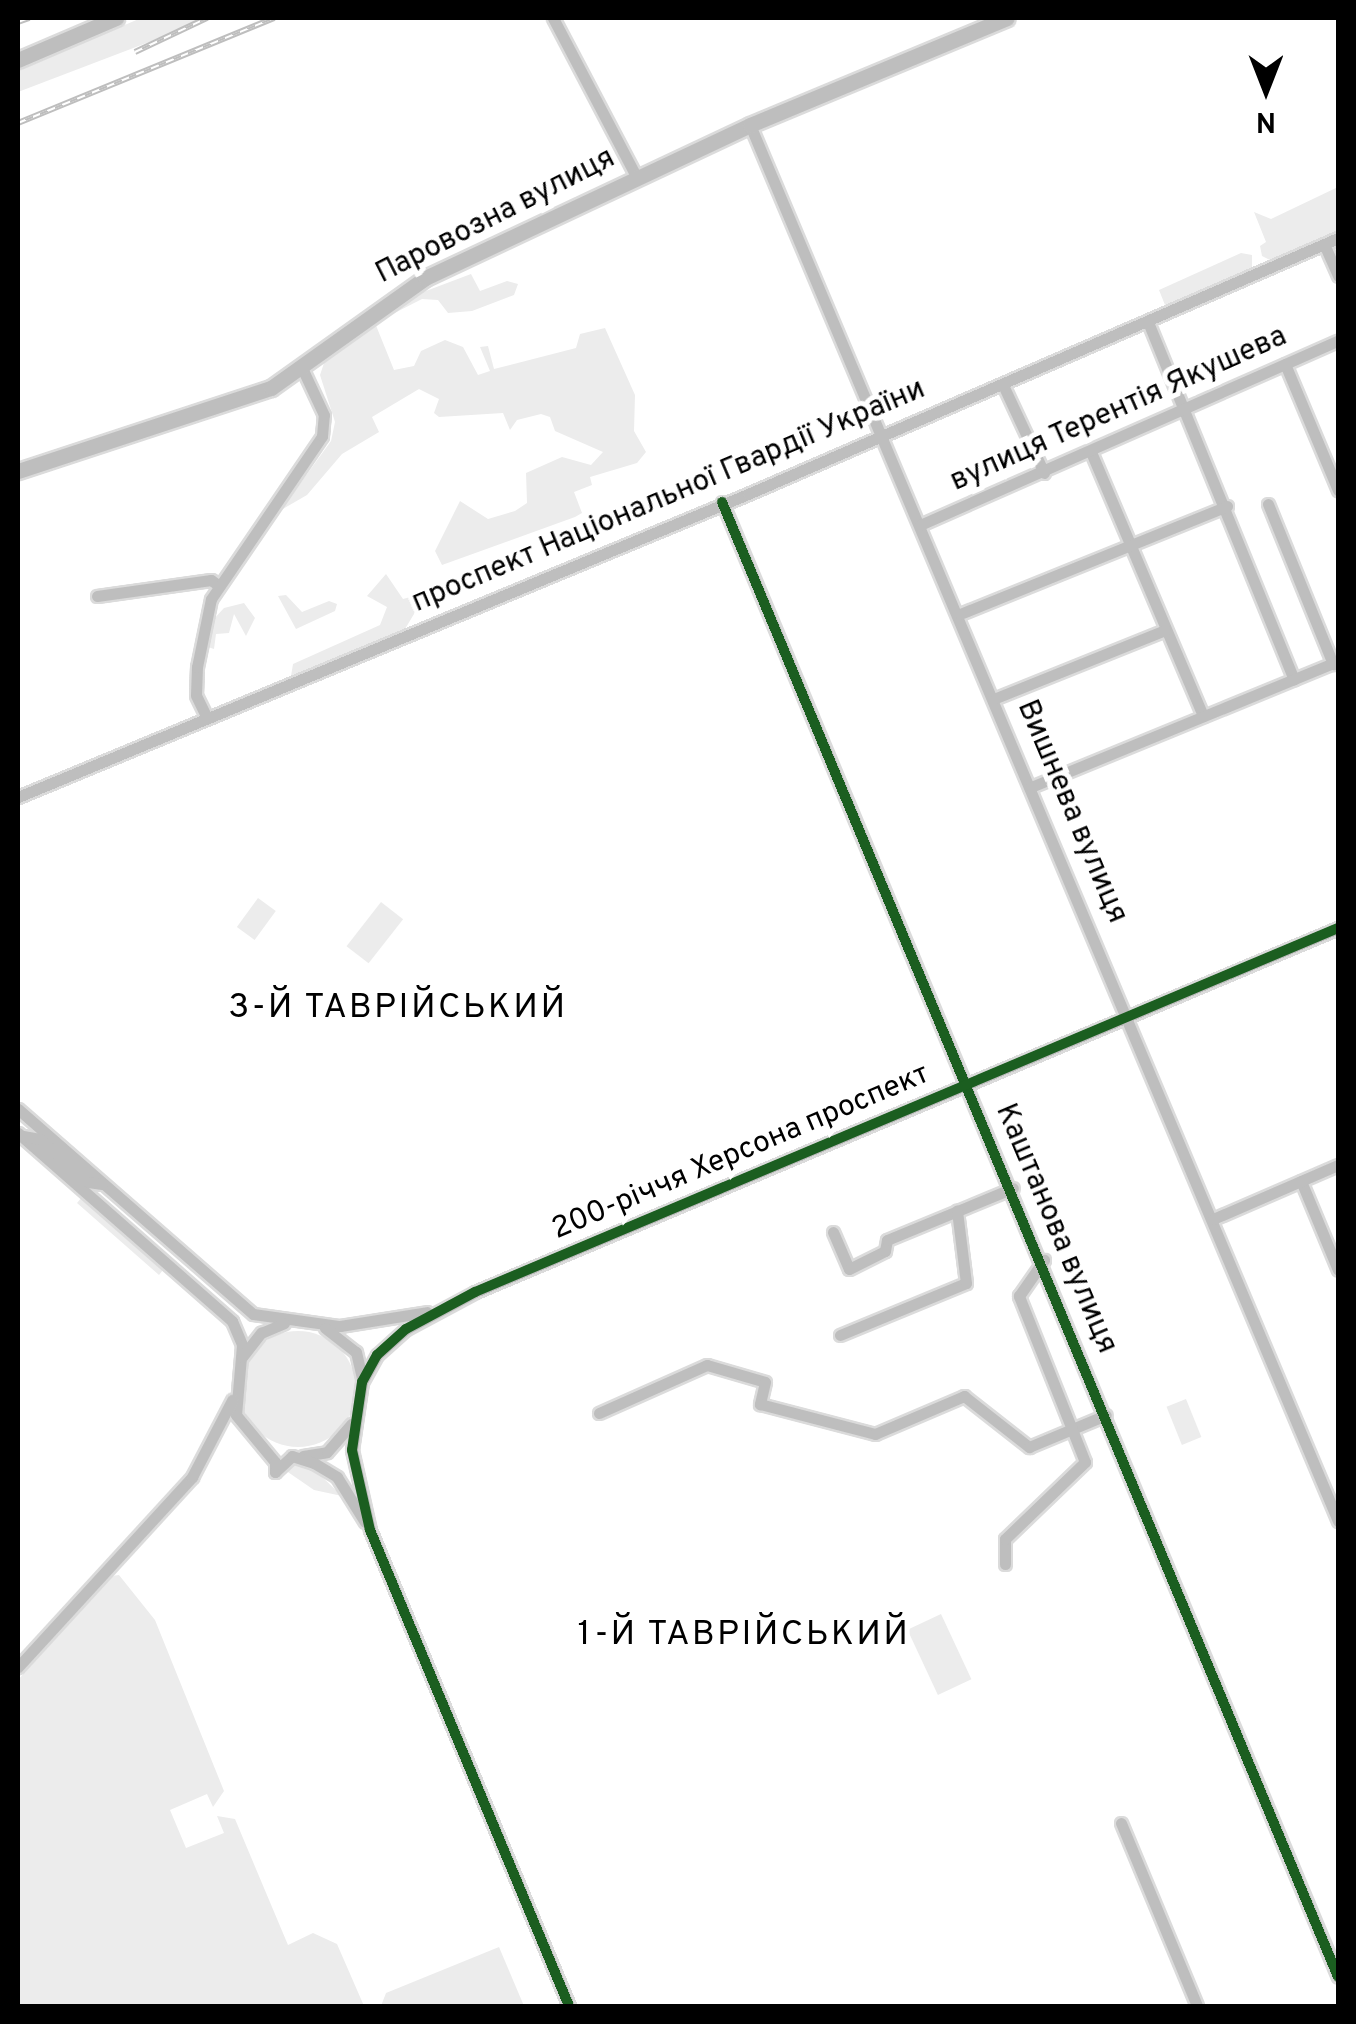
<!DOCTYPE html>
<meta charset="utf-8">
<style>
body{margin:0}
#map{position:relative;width:1356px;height:2024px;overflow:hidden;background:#fff;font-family:Overpass,sans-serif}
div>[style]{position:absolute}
.green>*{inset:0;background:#ececec;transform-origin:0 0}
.round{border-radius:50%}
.roads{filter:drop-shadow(2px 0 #dbdbdb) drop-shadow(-2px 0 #dbdbdb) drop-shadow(0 2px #dbdbdb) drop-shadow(0 -2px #dbdbdb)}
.minor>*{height:11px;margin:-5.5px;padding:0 5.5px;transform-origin:5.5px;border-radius:5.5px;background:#bebebe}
.major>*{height:15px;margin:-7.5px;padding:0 7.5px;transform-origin:7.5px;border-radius:7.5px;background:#bebebe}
.rail>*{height:6px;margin-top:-3px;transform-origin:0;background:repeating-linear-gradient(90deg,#fff 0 8px,#bebebe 0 16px);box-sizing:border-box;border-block:2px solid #bebebe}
.cycleway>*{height:10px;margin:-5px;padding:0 5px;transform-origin:5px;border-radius:5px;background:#1b5e20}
span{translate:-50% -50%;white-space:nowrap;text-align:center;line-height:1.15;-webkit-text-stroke:10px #fff;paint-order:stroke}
.street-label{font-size:30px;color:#000}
.quarter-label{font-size:35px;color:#000;letter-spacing:2.5px}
.frame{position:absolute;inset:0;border:20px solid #000;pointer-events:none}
.north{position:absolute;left:1216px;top:40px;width:100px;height:100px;-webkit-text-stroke:8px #fff;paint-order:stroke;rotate:180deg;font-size:28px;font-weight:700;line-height:40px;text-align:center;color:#000}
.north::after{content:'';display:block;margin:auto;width:35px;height:45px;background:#000;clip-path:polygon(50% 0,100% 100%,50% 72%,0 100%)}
</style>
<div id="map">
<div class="green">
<i style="clip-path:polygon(141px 18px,212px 18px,18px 92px,18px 71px)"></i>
<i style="clip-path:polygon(1338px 187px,1338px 232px,1272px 261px,1262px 256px,1260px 246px,1266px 242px,1254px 212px,1271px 219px)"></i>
<i style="clip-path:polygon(1241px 253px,1252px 255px,1252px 269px,1165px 305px,1159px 290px)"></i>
<i style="clip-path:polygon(471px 274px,480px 291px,507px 281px,518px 284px,514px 295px,472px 311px,448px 313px,438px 300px,422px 299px,375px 323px,394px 370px,414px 366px,421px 351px,445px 340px,463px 347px,478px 375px,490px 371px,480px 347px,488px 346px,494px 369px,576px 348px,580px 334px,605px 328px,635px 395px,634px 431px,646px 452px,637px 463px,590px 477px,592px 485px,574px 492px,582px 513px,575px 517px,442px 565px,435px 551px,460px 501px,488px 519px,515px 511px,527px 503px,526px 473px,562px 457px,591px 465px,603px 452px,555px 431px,550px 417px,541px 414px,517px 420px,510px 430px,503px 413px,439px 417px,434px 413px,439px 399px,419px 389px,372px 417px,379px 432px,342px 454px,307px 495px,281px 510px,331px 441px,335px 422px,320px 375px,324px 363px,402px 300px)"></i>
<i style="clip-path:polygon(386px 574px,403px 599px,418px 595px,420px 604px,405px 629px,291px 676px,293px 664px,380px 625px,387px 607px,367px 596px)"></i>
<i style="clip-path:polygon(286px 595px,302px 612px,329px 601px,337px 604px,335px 611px,296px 629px,278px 596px)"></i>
<i style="clip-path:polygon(244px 603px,255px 618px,246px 636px,234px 614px,229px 633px,216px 634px,214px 649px,208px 647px,212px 621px,224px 608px)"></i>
<i style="left:258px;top:898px;width:22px;height:36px;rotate:36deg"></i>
<i style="left:381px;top:902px;width:28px;height:56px;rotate:38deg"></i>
<i style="clip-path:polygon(82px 1197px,163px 1270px,159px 1275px,77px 1203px)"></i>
<i class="round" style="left:240px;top:1331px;width:116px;height:116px"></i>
<i style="left:1186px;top:1399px;width:41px;height:21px;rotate:68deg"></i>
<i style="clip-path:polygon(292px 1464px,317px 1472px,342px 1496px,314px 1490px,282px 1468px)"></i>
<i style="clip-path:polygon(119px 1575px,155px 1620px,224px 1791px,213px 1807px,207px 1794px,170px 1810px,186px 1848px,224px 1833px,217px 1816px,235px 1819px,288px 1945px,313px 1933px,337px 1944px,364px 2006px,18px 2006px,18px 1680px,111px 1576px)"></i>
<i style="left:941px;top:1614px;width:72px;height:37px;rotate:65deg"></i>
<i style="clip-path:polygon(499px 1947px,524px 2006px,381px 2006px,386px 1993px)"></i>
</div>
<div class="roads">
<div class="minor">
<i style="left:553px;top:18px;width:181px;rotate:62.3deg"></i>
<i style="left:750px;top:125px;width:1515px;rotate:67.16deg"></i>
<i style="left:1324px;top:244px;width:35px;rotate:66deg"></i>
<i style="left:1148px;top:322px;width:386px;rotate:67.8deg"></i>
<i style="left:1285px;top:364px;width:137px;rotate:67.2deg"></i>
<i style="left:1003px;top:385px;width:97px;rotate:65deg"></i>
<i style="left:1091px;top:452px;width:287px;rotate:67deg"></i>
<i style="left:722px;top:502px;width:1598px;rotate:67.33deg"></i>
<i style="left:1268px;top:504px;width:173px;rotate:67.9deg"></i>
<i style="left:920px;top:525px;width:457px;rotate:-23.8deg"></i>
<i style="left:97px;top:596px;width:115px;rotate:-8deg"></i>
<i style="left:211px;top:580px;width:9px;rotate:36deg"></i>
<i style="left:960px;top:614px;width:288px;rotate:-22deg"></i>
<i style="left:996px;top:698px;width:182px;rotate:-21.9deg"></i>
<i style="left:207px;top:718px;width:25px;rotate:-116deg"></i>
<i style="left:196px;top:695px;width:28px;rotate:-88deg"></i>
<i style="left:197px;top:667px;width:69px;rotate:-78.4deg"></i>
<i style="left:211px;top:599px;width:197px;rotate:-55.7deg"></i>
<i style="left:322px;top:436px;width:21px;rotate:-85deg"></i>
<i style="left:324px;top:415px;width:52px;rotate:-115.1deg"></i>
<i style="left:1031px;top:787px;width:332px;rotate:-22.3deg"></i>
<i style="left:18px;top:797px;width:790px;rotate:-22.54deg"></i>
<i style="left:748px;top:494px;width:643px;rotate:-23.46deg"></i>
<i style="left:18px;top:1109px;width:312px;rotate:41.1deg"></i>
<i style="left:253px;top:1314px;width:88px;rotate:7.9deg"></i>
<i style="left:340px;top:1326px;width:88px;rotate:-9.1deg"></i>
<i style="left:18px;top:1133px;width:285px;rotate:41.3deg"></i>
<i style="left:232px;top:1321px;width:26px;rotate:67deg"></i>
<i style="left:242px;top:1345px;width:70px;rotate:94.9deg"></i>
<i style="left:236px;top:1415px;width:61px;rotate:50.3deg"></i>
<i style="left:275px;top:1462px;width:10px;rotate:90deg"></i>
<i style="left:23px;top:1136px;width:17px;rotate:10deg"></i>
<i style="left:40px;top:1139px;width:64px;rotate:41.9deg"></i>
<i style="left:88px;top:1182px;width:14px;rotate:8deg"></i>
<i style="left:1301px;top:1181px;width:96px;rotate:67.4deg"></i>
<i style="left:1213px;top:1219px;width:136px;rotate:-23.4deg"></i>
<i style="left:833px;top:1232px;width:40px;rotate:66.6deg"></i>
<i style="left:849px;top:1269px;width:40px;rotate:-26.6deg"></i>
<i style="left:885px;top:1251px;width:11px;rotate:-80deg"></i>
<i style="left:887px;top:1240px;width:136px;rotate:-22.4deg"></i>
<i style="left:325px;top:1328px;width:39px;rotate:38deg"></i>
<i style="left:356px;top:1352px;width:27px;rotate:77deg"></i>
<i style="left:840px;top:1335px;width:136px;rotate:-22.4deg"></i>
<i style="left:966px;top:1283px;width:73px;rotate:-97.1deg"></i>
<i style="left:242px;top:1357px;width:31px;rotate:-52deg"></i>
<i style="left:261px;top:1333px;width:25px;rotate:-23deg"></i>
<i style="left:599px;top:1413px;width:118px;rotate:-24deg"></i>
<i style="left:707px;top:1365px;width:60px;rotate:16.3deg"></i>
<i style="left:765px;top:1382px;width:23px;rotate:103deg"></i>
<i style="left:760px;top:1404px;width:119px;rotate:14.6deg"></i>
<i style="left:875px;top:1434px;width:97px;rotate:-23.1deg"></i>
<i style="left:964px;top:1396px;width:83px;rotate:38.1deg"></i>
<i style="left:1029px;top:1447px;width:83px;rotate:-22.6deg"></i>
<i style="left:303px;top:1456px;width:24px;rotate:-9deg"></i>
<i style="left:327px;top:1452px;width:37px;rotate:-49deg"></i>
<i style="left:275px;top:1472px;width:23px;rotate:-43deg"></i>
<i style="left:292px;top:1456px;width:23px;rotate:18deg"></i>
<i style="left:314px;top:1463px;width:27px;rotate:31deg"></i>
<i style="left:337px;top:1477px;width:53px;rotate:58.1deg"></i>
<i style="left:1005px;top:1564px;width:25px;rotate:-90deg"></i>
<i style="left:1005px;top:1539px;width:111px;rotate:-43.9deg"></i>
<i style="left:1085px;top:1462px;width:179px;rotate:-111.7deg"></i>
<i style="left:1019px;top:1296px;width:44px;rotate:-55.2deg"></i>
<i style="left:18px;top:1667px;width:258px;rotate:-47.5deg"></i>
<i style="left:192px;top:1477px;width:87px;rotate:-62.5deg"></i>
<i style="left:1121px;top:1823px;width:198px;rotate:67.4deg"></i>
<i style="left:569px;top:2006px;width:516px;rotate:-112.69deg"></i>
<i style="left:370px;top:1530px;width:82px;rotate:-102.7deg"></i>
<i style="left:352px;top:1450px;width:69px;rotate:-81.6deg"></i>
<i style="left:362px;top:1382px;width:31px;rotate:-61deg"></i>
<i style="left:377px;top:1355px;width:39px;rotate:-42deg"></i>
<i style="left:406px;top:1329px;width:78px;rotate:-28.2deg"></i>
<i style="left:475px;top:1292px;width:937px;rotate:-22.87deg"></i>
</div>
<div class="major">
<i style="left:18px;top:60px;width:107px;rotate:-23.2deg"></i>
<i style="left:18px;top:471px;width:266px;rotate:-18.2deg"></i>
<i style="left:271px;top:388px;width:189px;rotate:-35.5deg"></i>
<i style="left:425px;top:278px;width:359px;rotate:-25.2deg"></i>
<i style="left:750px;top:125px;width:278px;rotate:-22.6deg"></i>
</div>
</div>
<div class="rail">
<i style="left:18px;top:22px;width:12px;rotate:-20deg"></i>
<i style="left:135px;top:52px;width:80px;rotate:-25.3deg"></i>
<i style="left:18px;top:123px;width:277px;rotate:-22.3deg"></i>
</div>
<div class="cycleway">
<i style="left:722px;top:502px;width:1598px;rotate:67.33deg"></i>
<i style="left:569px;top:2006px;width:516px;rotate:-112.69deg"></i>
<i style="left:370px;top:1530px;width:82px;rotate:-102.7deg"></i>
<i style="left:352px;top:1450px;width:69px;rotate:-81.6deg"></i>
<i style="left:362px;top:1382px;width:31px;rotate:-61deg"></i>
<i style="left:377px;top:1355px;width:39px;rotate:-42deg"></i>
<i style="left:406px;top:1329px;width:78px;rotate:-28.2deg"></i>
<i style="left:475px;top:1292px;width:937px;rotate:-22.87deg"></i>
</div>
<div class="street-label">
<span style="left:496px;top:217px;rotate:-27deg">Паровозна вулиця</span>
<span style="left:1119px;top:410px;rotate:-24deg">вулиця Терентія Якушева</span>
<span style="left:669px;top:497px;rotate:-23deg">проспект Національної Гвардії України</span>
<span style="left:1071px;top:812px;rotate:67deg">Вишнева вулиця</span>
<span style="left:741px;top:1153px;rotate:-23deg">200-річчя Херсона проспект</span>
<span style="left:1055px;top:1229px;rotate:67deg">Каштанова вулиця</span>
</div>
<div class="quarter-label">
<span style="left:398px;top:1008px">3-Й ТАВРІЙСЬКИЙ</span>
<span style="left:744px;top:1635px">1-Й ТАВРІЙСЬКИЙ</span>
</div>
<div class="frame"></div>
<div class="north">N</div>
</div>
